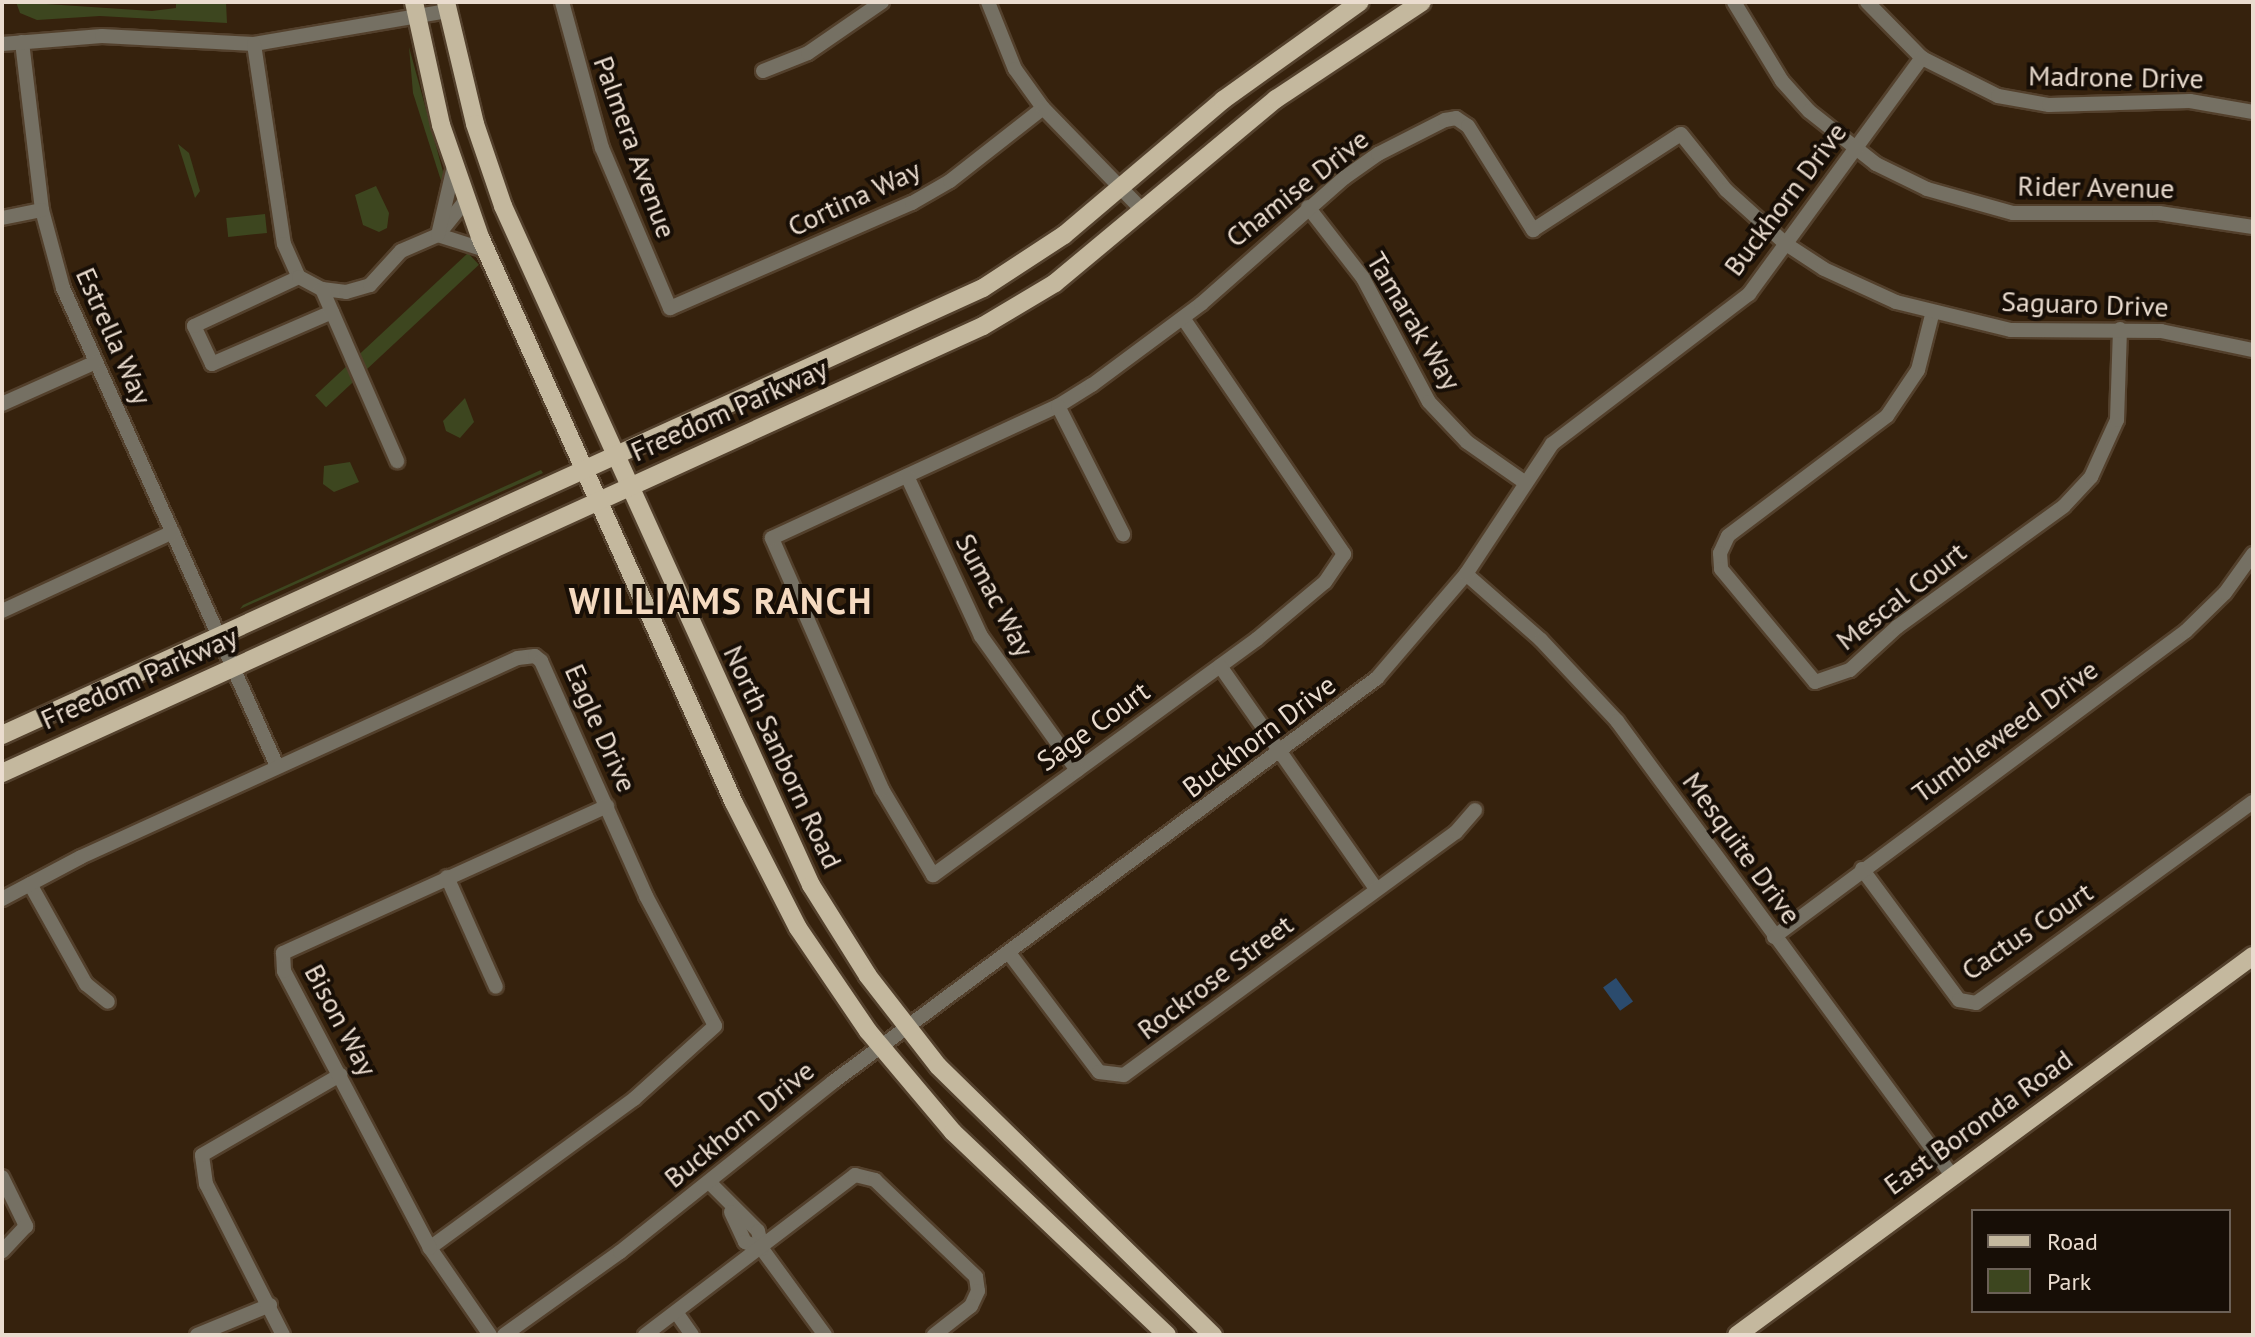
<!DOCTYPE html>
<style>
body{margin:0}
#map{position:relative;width:2255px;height:1337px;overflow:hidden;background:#36220d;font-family:"PT Sans",sans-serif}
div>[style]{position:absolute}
.green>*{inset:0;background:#3d461f;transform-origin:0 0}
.water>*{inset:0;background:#2b4b6d;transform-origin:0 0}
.roads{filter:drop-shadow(2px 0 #53402c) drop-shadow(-2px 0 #53402c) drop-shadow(0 2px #53402c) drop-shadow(0 -2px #53402c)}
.minor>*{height:14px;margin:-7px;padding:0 7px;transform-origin:7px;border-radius:7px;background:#757063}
.major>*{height:18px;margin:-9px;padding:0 9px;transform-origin:9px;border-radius:9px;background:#c4b89e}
span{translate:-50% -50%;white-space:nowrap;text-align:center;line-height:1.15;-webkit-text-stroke:8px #170e06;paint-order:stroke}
.street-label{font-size:28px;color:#eadccf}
.district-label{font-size:36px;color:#f5dac0;font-weight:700;letter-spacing:2px}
.frame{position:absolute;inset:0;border:4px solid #eadccf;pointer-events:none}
.legend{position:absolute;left:1971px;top:1209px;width:260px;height:104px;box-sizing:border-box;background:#170e06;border:2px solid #6b6056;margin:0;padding:10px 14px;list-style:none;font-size:24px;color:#eadccf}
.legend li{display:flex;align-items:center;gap:16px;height:40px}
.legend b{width:40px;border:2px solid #6b6056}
</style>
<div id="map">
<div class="green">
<i style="clip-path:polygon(16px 2px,152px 11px,176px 8px,176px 2px,226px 2px,227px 23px,100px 16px,37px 20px,20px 13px)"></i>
<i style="clip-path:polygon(409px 47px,445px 179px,444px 190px,413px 93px)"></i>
<i style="clip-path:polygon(178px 144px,189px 153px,200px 191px,195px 198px)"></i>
<i style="clip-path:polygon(376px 186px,389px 213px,387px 228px,379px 232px,363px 225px,355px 195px)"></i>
<i style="left:265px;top:214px;width:19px;height:39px;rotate:84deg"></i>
<i style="left:468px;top:253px;width:16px;height:209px;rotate:47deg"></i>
<i style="clip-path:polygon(465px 398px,474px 422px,460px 438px,446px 431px,443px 421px)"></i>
<i style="clip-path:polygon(350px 462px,359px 482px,334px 492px,323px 484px,324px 466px)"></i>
<i style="clip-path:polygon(541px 470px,543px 473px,240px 609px,243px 605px)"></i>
</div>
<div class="water">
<i style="left:1616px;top:978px;width:29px;height:16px;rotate:54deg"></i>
</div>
<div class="roads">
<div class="minor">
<i style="left:562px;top:2px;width:151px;rotate:74.7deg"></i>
<i style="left:602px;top:148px;width:174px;rotate:67deg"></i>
<i style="left:670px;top:308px;width:264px;rotate:-23.5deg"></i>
<i style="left:912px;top:203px;width:44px;rotate:-30.1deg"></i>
<i style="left:950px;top:181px;width:118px;rotate:-38.1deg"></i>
<i style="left:988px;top:2px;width:72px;rotate:68.1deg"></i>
<i style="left:1015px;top:69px;width:48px;rotate:54.3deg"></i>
<i style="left:1043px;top:108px;width:144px;rotate:45.8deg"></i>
<i style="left:1734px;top:2px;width:92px;rotate:58.7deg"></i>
<i style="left:1782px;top:81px;width:40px;rotate:48deg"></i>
<i style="left:1809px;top:111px;width:85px;rotate:38.3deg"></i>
<i style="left:1876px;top:164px;width:57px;rotate:26.1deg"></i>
<i style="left:1927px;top:189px;width:89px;rotate:15.6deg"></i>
<i style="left:2013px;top:213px;width:146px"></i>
<i style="left:2159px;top:213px;width:95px;rotate:8.5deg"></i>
<i style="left:1867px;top:2px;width:78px;rotate:45.5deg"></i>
<i style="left:1922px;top:58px;width:85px;rotate:26.6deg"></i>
<i style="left:1998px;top:96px;width:52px;rotate:10deg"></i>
<i style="left:2049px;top:105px;width:141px;rotate:-1.6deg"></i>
<i style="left:2190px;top:101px;width:64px;rotate:9.9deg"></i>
<i style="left:22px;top:42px;width:169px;rotate:83.2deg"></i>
<i style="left:42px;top:210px;width:81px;rotate:74.9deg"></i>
<i style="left:63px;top:288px;width:524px;rotate:65.88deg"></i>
<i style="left:2px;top:44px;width:100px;rotate:-4.6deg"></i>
<i style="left:102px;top:36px;width:152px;rotate:3deg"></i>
<i style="left:254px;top:44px;width:196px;rotate:-9.7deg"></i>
<i style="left:254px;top:44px;width:202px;rotate:81.5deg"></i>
<i style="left:284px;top:244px;width:36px;rotate:66deg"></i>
<i style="left:763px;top:71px;width:48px;rotate:-21.8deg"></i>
<i style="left:808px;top:53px;width:90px;rotate:-34.6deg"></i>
<i style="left:466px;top:200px;width:45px;rotate:128.7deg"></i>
<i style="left:438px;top:235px;width:49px;rotate:17.7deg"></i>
<i style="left:1308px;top:207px;width:90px;rotate:52.2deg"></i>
<i style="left:1363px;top:278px;width:140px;rotate:62deg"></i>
<i style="left:1429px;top:402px;width:55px;rotate:46.5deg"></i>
<i style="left:1467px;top:442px;width:68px;rotate:34.9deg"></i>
<i style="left:2px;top:218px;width:41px;rotate:-11.3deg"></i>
<i style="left:322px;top:289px;width:24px;rotate:7deg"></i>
<i style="left:346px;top:292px;width:25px;rotate:-16deg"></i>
<i style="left:370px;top:285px;width:46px;rotate:-47.6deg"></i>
<i style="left:401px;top:251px;width:40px;rotate:-23.4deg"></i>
<i style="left:438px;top:235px;width:71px;rotate:-76.9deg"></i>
<i style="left:332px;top:312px;width:131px;rotate:156.6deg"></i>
<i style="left:212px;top:364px;width:42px;rotate:-115.3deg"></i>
<i style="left:194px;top:326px;width:116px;rotate:-25deg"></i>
<i style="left:299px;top:277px;width:26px;rotate:28deg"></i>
<i style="left:322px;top:289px;width:188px;rotate:66.4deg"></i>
<i style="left:1932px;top:315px;width:57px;rotate:104.3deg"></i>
<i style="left:1918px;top:370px;width:55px;rotate:124deg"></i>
<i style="left:1887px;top:416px;width:199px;rotate:143deg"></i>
<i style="left:1728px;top:536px;width:19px;rotate:115deg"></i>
<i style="left:1720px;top:553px;width:16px;rotate:86deg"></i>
<i style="left:1721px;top:569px;width:147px;rotate:50.2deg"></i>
<i style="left:1815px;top:682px;width:37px;rotate:-19deg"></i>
<i style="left:1850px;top:670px;width:64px;rotate:-42.5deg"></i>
<i style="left:1897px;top:627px;width:206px;rotate:-35.9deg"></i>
<i style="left:2064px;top:506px;width:40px;rotate:-47deg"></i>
<i style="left:2091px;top:477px;width:63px;rotate:-65.5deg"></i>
<i style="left:2117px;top:420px;width:91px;rotate:-88.1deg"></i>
<i style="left:1183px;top:318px;width:286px;rotate:55.7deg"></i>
<i style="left:1344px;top:554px;width:34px;rotate:124deg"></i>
<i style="left:1325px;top:582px;width:89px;rotate:140deg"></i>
<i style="left:1257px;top:639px;width:401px;rotate:143.9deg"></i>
<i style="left:933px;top:875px;width:100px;rotate:-120.7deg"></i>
<i style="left:882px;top:789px;width:274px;rotate:-113.7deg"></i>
<i style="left:772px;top:538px;width:315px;rotate:-24.8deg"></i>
<i style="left:1058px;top:406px;width:40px;rotate:-32deg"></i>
<i style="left:1092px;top:385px;width:136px;rotate:-36.6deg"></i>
<i style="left:1201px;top:304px;width:191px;rotate:-41.4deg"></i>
<i style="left:1344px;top:178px;width:42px;rotate:-35.2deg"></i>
<i style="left:1378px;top:154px;width:75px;rotate:-26.9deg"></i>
<i style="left:1445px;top:120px;width:11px;rotate:-10deg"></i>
<i style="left:1456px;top:118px;width:14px;rotate:34deg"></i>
<i style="left:1468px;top:126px;width:123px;rotate:58deg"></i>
<i style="left:1533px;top:230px;width:176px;rotate:-33deg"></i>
<i style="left:1681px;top:134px;width:72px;rotate:51.2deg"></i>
<i style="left:1726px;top:190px;width:81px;rotate:42deg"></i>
<i style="left:1786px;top:244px;width:45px;rotate:33.3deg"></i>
<i style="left:1824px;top:269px;width:79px;rotate:24.6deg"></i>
<i style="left:1896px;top:302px;width:118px;rotate:13.7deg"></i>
<i style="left:2011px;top:330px;width:150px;rotate:0.4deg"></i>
<i style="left:2161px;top:331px;width:94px;rotate:11.7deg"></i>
<i style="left:2px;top:404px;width:103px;rotate:-24.1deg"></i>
<i style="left:1058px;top:406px;width:144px;rotate:63.1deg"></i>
<i style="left:907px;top:476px;width:176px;rotate:65.2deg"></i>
<i style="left:981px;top:636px;width:165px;rotate:54.4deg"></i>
<i style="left:1466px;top:574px;width:100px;rotate:41.3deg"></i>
<i style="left:1541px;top:640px;width:111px;rotate:46.8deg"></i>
<i style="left:1617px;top:721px;width:563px;rotate:53.6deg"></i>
<i style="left:2px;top:611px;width:188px;rotate:-24.8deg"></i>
<i style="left:1220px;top:666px;width:272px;rotate:55deg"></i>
<i style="left:1862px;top:869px;width:163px;rotate:53.5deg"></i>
<i style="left:1959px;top:1000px;width:17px;rotate:10deg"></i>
<i style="left:1976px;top:1003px;width:342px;rotate:-36deg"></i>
<i style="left:447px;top:877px;width:120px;rotate:66deg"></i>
<i style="left:30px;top:884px;width:115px;rotate:60.8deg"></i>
<i style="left:86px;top:984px;width:28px;rotate:39deg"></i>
<i style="left:2px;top:899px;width:89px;rotate:-28deg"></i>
<i style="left:81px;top:857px;width:480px;rotate:-24.5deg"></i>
<i style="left:518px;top:658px;width:17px;rotate:-7deg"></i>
<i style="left:535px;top:656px;width:8px;rotate:40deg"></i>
<i style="left:541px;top:661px;width:257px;rotate:65.9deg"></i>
<i style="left:646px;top:896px;width:147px;rotate:62deg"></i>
<i style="left:715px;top:1026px;width:109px;rotate:138deg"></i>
<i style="left:634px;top:1099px;width:253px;rotate:143.9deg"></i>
<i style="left:1774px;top:937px;width:513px;rotate:-36.6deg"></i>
<i style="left:2186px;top:631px;width:54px;rotate:-44.3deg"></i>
<i style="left:2225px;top:593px;width:48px;rotate:-54.3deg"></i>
<i style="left:1009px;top:953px;width:149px;rotate:52.9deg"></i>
<i style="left:1099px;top:1072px;width:25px;rotate:7deg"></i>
<i style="left:1124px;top:1075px;width:411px;rotate:-36.2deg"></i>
<i style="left:1456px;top:832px;width:29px;rotate:-49deg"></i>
<i style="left:2px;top:1177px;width:55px;rotate:63.9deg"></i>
<i style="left:26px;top:1226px;width:35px;rotate:133deg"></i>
<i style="left:709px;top:1182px;width:69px;rotate:45deg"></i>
<i style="left:758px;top:1231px;width:18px;rotate:77deg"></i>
<i style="left:762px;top:1249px;width:107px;rotate:53.8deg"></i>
<i style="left:731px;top:1212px;width:33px;rotate:65deg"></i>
<i style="left:745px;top:1242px;width:18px;rotate:22deg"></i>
<i style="left:676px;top:1312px;width:28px;rotate:55deg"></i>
<i style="left:197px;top:1335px;width:79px;rotate:-22.3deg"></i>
<i style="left:283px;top:1335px;width:169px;rotate:-117deg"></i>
<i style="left:206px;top:1184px;width:29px;rotate:-98deg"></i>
<i style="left:202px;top:1155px;width:160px;rotate:-30.1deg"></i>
<i style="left:490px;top:1335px;width:106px;rotate:-124.6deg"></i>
<i style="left:430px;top:1248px;width:313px;rotate:-117.8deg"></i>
<i style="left:284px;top:971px;width:18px;rotate:-93deg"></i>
<i style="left:283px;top:953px;width:356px;rotate:-24.4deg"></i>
<i style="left:504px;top:1335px;width:143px;rotate:-35.6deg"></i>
<i style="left:620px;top:1252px;width:273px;rotate:-38.6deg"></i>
<i style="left:833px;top:1082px;width:678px;rotate:-36.6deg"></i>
<i style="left:1377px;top:678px;width:137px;rotate:-49.4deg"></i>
<i style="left:1466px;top:574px;width:156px;rotate:-56.5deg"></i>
<i style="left:1552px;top:444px;width:248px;rotate:-37.3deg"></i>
<i style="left:1749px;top:294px;width:293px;rotate:-53.8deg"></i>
<i style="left:645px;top:1335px;width:264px;rotate:-37.3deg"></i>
<i style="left:855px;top:1175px;width:21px;rotate:14deg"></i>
<i style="left:875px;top:1180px;width:140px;rotate:43.8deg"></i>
<i style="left:976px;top:1277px;width:14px;rotate:82deg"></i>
<i style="left:978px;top:1291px;width:17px;rotate:115deg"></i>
<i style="left:971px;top:1306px;width:47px;rotate:141.9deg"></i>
</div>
<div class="major">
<i style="left:414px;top:2px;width:126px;rotate:77.6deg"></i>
<i style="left:441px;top:125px;width:119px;rotate:70.8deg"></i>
<i style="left:480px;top:237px;width:620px;rotate:65.83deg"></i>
<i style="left:734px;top:803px;width:140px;rotate:62.9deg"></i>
<i style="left:798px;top:928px;width:125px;rotate:55.8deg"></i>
<i style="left:868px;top:1031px;width:132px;rotate:49.9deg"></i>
<i style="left:953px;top:1132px;width:295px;rotate:43.5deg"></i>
<i style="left:446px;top:2px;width:125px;rotate:76.6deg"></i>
<i style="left:475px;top:124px;width:87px;rotate:71.1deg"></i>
<i style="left:503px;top:206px;width:746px;rotate:65.6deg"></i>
<i style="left:811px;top:885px;width:107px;rotate:57.9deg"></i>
<i style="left:868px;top:976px;width:114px;rotate:52.1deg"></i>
<i style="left:938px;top:1066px;width:385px;rotate:44.4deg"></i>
<i style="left:2px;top:735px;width:1078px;rotate:-24.5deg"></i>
<i style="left:983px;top:288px;width:97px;rotate:-33.2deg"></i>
<i style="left:1064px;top:235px;width:209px;rotate:-40.3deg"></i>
<i style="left:1223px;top:100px;width:168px;rotate:-35.6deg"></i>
<i style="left:2px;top:773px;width:1078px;rotate:-24.5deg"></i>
<i style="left:983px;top:326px;width:84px;rotate:-30.8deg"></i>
<i style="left:1055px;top:283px;width:288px;rotate:-39.8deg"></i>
<i style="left:1276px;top:99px;width:175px;rotate:-33.6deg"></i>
<i style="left:1737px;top:1335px;width:640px;rotate:-36.3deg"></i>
</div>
</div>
<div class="street-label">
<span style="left:2116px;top:77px;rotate:1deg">Madrone Drive</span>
<span style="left:635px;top:147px;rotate:70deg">Palmera Avenue</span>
<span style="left:2096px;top:187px;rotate:1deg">Rider Avenue</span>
<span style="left:1297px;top:188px;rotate:-38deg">Chamise Drive</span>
<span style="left:854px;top:198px;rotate:-25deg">Cortina Way</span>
<span style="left:1785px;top:199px;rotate:-53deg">Buckhorn Drive</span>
<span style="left:2085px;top:304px;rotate:2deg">Saguaro Drive</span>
<span style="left:1414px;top:321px;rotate:59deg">Tamarak Way</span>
<span style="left:114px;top:336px;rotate:66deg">Estrella Way</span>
<span style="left:729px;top:410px;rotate:-24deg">Freedom Parkway</span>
<span style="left:995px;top:595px;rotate:62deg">Sumac Way</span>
<span style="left:1901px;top:596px;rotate:-38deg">Mescal Court</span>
<span style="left:139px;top:678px;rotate:-24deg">Freedom Parkway</span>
<span style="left:1093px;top:726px;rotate:-36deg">Sage Court</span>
<span style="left:601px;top:728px;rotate:66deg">Eagle Drive</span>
<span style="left:2005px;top:731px;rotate:-36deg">Tumbleweed Drive</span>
<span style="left:1259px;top:736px;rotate:-37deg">Buckhorn Drive</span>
<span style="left:783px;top:757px;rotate:65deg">North Sanborn Road</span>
<span style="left:1742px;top:848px;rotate:54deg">Mesquite Drive</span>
<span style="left:2027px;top:931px;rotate:-34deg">Cactus Court</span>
<span style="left:1215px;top:977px;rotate:-37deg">Rockrose Street</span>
<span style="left:341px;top:1020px;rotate:62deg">Bison Way</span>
<span style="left:1978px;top:1122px;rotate:-36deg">East Boronda Road</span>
<span style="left:739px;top:1124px;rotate:-39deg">Buckhorn Drive</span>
</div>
<div class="district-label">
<span style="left:721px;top:601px">WILLIAMS RANCH</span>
</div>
<div class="frame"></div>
<ul class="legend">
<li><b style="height:10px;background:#c4b89e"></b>Road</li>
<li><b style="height:22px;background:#3d461f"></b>Park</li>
</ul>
</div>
